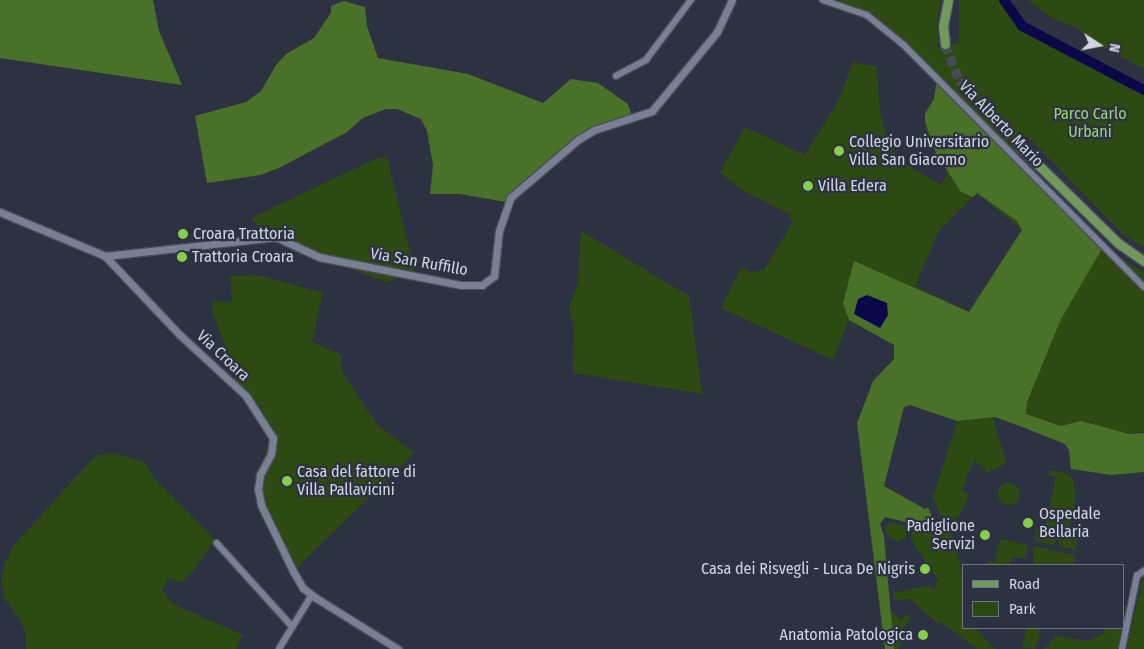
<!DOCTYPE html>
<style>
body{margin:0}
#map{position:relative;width:1144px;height:649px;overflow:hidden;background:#2d3243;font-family:"Fira Sans Condensed",sans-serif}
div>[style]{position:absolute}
.green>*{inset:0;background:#2d4a13}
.round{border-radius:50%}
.forest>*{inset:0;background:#497127}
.water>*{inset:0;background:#0b0849}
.river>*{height:10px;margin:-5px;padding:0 5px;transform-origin:5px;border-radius:5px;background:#0b0849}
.primary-tunnel>*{height:9px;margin-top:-4.5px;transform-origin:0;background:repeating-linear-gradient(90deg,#464a5b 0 9px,transparent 0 13.5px)}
.roads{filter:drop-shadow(1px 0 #4a4e5c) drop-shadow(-1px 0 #4a4e5c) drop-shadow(0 1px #4a4e5c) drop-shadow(0 -1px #4a4e5c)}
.minor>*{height:5.5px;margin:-2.75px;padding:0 2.75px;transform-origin:2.75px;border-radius:2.75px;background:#7a8094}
.tertiary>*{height:7px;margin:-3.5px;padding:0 3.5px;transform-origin:3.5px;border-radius:3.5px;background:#7a8094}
.primary>*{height:9px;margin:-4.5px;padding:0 4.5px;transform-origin:4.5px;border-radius:4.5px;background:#72995d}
.dots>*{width:14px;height:14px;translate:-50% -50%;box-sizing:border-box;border:2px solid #2d3243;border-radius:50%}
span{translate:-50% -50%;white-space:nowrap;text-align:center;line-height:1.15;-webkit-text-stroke:4.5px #2d3243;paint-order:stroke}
.park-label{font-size:16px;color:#9ad36f}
.street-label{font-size:16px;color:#d2d5e0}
.poi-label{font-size:16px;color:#d2d5e0}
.left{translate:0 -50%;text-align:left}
.right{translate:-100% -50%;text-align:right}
.legend{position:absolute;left:962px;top:564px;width:162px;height:65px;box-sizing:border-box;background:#2d3243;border:1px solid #6f7382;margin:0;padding:6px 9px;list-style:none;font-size:15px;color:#d2d5e0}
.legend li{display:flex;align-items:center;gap:10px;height:25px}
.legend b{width:25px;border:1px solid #6f7382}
.north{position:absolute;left:1074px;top:20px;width:50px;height:50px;-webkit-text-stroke:4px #2d3243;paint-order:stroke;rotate:101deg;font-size:14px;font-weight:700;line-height:20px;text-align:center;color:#d2d5e0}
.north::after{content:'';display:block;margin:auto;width:18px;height:22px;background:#d2d5e0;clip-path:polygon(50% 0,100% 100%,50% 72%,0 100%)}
</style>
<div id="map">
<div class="green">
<i style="clip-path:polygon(evenodd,823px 0,941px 0,937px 20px,938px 47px,959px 43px,959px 0,1004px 0,1022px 26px,1144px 90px,1144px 247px,1124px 235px,1028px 137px,1010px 155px,1103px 247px,1144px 272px,1144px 432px,1122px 434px,1072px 430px,1026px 414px,1027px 401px,894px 359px,894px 345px,849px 320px,833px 360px,721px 308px,741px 268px,752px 272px,764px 270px,792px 223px,789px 214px,744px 191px,720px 173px,745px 127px,805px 155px,838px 101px,853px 62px,877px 67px,880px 112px,888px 143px,900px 160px,941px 185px,949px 172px,927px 134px,925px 114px,934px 99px,936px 82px,919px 59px,867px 15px,823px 0,977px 193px,1022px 230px,969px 312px,915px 286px,939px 231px,977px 193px)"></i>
<i style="clip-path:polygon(1028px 0,1144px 0,1144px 69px,1095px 42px,1077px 28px,1052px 18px)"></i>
<i style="clip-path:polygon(387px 157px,415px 272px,386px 282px,268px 238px,251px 218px,375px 159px)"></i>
<i style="clip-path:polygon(581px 231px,689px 296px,702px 394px,573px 373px,574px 326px,569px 307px,578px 283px)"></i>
<i style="clip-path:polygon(258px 275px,323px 293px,312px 342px,342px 355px,341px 369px,367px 410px,380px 427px,414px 453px,293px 572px,263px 503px,259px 471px,270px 440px,267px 428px,262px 413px,234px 381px,234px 369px,212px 312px,213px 301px,232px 302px,230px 276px)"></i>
<i style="clip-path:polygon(993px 417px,1006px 463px,988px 473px,975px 461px,965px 479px,967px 481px,962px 490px,970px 495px,959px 516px,952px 521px,942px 519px,933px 498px,957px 421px)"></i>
<i style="clip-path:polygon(115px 453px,146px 463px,153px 477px,215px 540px,191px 574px,181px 582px,169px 578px,162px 590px,173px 604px,243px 635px,236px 649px,26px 649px,26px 636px,21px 621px,4px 598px,1px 577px,6px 561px,14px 545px,96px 455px)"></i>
<i style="clip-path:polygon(1050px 470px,1068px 474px,1073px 480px,1076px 497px,1068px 535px,1078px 537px,1076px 550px,1060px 547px,1058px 538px,1053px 545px,1034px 541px,1037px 527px,1045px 528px,1056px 477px,1049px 475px)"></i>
<i class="round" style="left:998px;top:483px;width:22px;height:22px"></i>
<i style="clip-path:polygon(889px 522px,908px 527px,906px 537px,898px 542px,893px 540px,885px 532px)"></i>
<i style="clip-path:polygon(937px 526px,951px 533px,956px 546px,963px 579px,963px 628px,975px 628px,995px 649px,977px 649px,940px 621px,938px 624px,910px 599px,894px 600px,893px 593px,931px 585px,932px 589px,935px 587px,938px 580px,911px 539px,913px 529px)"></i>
<i style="clip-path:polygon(1000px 539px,1028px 545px,1025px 559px,1012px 557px,1010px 565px,988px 565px,989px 561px,995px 562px)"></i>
<i style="clip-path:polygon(1033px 546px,1075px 555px,1073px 565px,1034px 565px)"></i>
<i style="clip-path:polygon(1144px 576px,1144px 649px,1127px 649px,1136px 607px)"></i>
<i style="clip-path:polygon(890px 611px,902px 620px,906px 614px,911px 617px,897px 639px,902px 643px,898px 649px,894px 649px)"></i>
<i style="clip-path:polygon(1123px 624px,1125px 625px,1120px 649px,1044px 649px,1056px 636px,1088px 641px,1103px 634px,1105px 628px,1123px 628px)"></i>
<i style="clip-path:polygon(1026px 628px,1040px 628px,1038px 635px,1041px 636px,1034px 649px,1022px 647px)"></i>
</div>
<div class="forest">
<i style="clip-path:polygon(0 0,153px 0,159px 31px,182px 85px,0 58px)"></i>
<i style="clip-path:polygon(344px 1px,365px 7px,367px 26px,378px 58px,468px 74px,543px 103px,571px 79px,598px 83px,628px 104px,634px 123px,585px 135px,506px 202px,460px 194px,430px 194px,433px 165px,427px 131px,421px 119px,397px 109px,386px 109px,363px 118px,347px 132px,281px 167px,261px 175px,207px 183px,195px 116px,246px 102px,261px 91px,276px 65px,286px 54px,314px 38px,331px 13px,331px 6px)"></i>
<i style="clip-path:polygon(937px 79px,1103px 247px,1061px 319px,1027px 402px,1026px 414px,1061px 426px,1081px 421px,1129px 434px,1144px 433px,1144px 472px,1111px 475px,1071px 469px,1069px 450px,1065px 444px,1025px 428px,995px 417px,957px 421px,910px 405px,904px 407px,884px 486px,925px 509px,928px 507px,933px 519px,909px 523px,885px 517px,880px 524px,884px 536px,894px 649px,885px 649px,857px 423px,873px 381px,894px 359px,894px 345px,849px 320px,843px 303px,854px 261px,969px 312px,1022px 230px,1017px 221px,977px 193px,973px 197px,961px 192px,936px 153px,925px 122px,925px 114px,934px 99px)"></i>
</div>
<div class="water">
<i style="clip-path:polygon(867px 295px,887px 303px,888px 315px,880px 328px,854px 314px,858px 299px)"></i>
</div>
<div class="river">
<i style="left:1004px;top:0;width:32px;rotate:55deg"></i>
<i style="left:1022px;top:26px;width:138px;rotate:27.7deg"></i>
</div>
<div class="primary-tunnel">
<i style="left:945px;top:44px;width:39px;rotate:69deg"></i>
<i style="left:959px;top:80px;width:91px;rotate:47.7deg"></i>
</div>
<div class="roads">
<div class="minor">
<i style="left:823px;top:0;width:46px;rotate:18.8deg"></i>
<i style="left:867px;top:15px;width:48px;rotate:39deg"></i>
<i style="left:904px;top:45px;width:341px;rotate:45.2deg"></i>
<i style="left:616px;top:76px;width:34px;rotate:-28deg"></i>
<i style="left:646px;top:60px;width:75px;rotate:-53.1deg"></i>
<i style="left:217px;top:543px;width:113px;rotate:47.9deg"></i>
<i style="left:279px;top:649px;width:63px;rotate:-58.6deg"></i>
<i style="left:1122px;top:649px;width:75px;rotate:-78.4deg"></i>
<i style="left:1137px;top:576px;width:9px;rotate:-36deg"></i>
</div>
<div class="tertiary">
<i style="left:0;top:212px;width:114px;rotate:22.7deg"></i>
<i style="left:105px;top:256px;width:109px;rotate:46.5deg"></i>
<i style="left:180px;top:335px;width:90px;rotate:42.7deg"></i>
<i style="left:246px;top:396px;width:50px;rotate:57.3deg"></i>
<i style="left:273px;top:438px;width:16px;rotate:97deg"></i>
<i style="left:271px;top:454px;width:24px;rotate:118deg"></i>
<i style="left:260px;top:475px;width:14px;rotate:98deg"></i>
<i style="left:258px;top:489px;width:16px;rotate:79deg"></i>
<i style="left:261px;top:505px;width:73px;rotate:64.1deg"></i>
<i style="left:293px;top:571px;width:20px;rotate:60deg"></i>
<i style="left:303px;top:588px;width:16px;rotate:38deg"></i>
<i style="left:316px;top:598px;width:97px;rotate:31.9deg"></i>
<i style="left:105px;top:256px;width:172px;rotate:-6.3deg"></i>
<i style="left:276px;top:237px;width:47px;rotate:24.9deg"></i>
<i style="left:319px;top:257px;width:145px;rotate:11.2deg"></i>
<i style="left:461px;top:285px;width:21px"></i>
<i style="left:482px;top:285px;width:15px;rotate:-37deg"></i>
<i style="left:494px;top:276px;width:45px;rotate:-83.7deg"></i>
<i style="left:499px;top:231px;width:36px;rotate:-71deg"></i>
<i style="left:511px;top:197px;width:89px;rotate:-40.5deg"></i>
<i style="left:579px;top:139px;width:17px;rotate:-31deg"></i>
<i style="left:594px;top:130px;width:61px;rotate:-18.1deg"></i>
<i style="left:652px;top:111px;width:102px;rotate:-50.6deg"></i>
<i style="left:717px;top:32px;width:35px;rotate:-65deg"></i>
</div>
<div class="primary">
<i style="left:945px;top:44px;width:18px;rotate:-96deg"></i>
<i style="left:943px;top:26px;width:26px;rotate:-79deg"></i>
<i style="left:1020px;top:147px;width:137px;rotate:44.4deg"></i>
<i style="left:1118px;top:243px;width:32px;rotate:35deg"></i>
</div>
</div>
<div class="dots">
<i style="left:839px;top:151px;background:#87cf4a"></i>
<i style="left:808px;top:186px;background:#87cf4a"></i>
<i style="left:183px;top:234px;background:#87cf4a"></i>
<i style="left:182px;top:257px;background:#87cf4a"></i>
<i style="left:287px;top:481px;background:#87cf4a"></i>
<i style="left:1028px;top:523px;background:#87cf4a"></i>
<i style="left:985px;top:535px;background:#87cf4a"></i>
<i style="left:925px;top:569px;background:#87cf4a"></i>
<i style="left:923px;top:635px;background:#87cf4a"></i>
</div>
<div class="park-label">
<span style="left:1090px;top:123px">Parco Carlo<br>Urbani</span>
</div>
<div class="street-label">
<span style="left:1001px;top:124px;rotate:46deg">Via Alberto Mario</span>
<span style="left:419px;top:262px;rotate:10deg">Via San Ruffillo</span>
<span style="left:223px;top:356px;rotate:43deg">Via Croara</span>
</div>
<div class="poi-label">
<span class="left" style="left:849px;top:151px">Collegio Universitario<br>Villa San Giacomo</span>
<span class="left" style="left:818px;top:186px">Villa Edera</span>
<span class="left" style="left:193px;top:234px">Croara Trattoria</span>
<span class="left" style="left:192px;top:257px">Trattoria Croara</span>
<span class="left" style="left:297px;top:481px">Casa del fattore di<br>Villa Pallavicini</span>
<span class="left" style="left:1039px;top:523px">Ospedale<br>Bellaria</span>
<span class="right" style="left:975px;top:535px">Padiglione<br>Servizi</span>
<span class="right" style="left:915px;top:569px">Casa dei Risvegli - Luca De Nigris</span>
<span class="right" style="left:913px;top:635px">Anatomia Patologica</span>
</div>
<ul class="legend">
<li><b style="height:6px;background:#72995d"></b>Road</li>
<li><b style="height:14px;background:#2d4a13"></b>Park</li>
</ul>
<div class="north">N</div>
</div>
